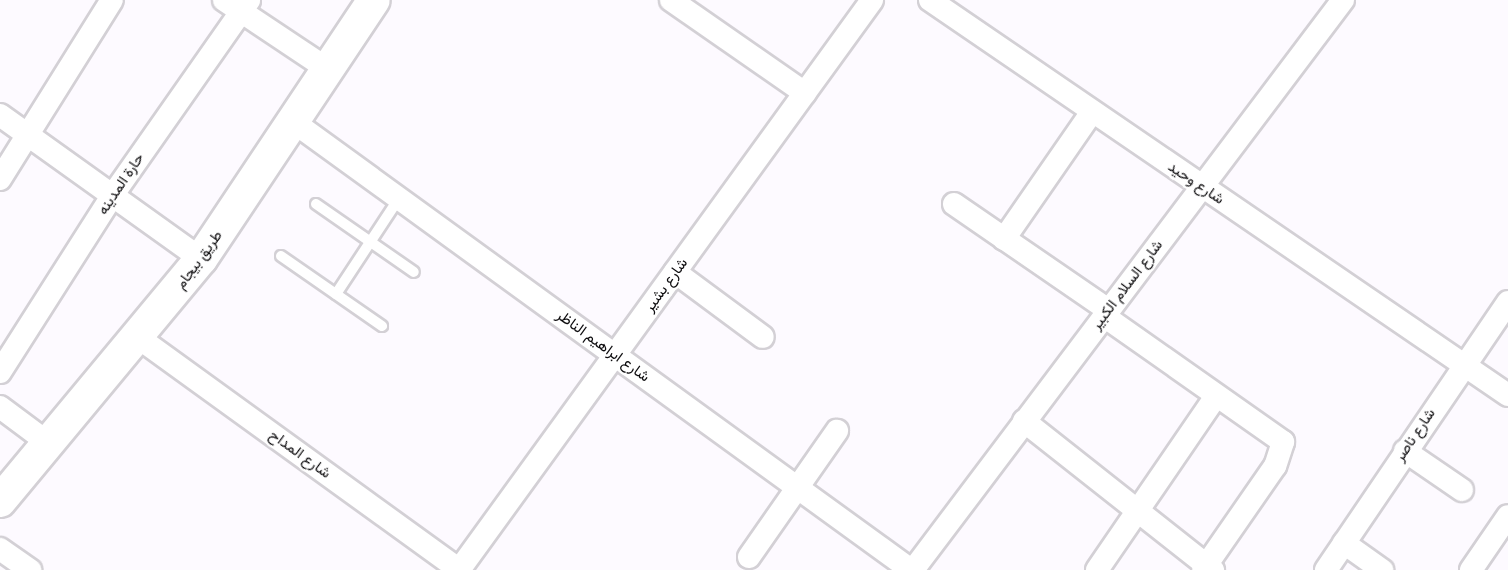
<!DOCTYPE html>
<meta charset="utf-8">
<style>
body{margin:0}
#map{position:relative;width:1508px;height:570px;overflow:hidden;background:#fdfaff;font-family:"Roboto Condensed",Vazirmatn,sans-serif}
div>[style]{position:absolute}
.roads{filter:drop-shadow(2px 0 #d3d0d5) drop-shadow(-2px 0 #d3d0d5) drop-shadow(0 2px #d3d0d5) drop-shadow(0 -2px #d3d0d5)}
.lane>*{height:10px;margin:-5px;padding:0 5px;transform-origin:5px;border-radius:5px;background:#fff}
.street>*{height:22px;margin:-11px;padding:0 11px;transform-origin:11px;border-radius:11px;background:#fff}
.secondary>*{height:32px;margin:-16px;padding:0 16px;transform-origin:16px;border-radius:16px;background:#fff}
span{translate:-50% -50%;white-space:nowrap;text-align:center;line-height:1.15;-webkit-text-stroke:4.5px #fff;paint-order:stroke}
.street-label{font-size:15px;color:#0c0b0d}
</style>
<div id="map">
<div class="roads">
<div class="lane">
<i style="left:316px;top:204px;width:119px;rotate:34.8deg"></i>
<i style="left:281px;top:256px;width:123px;rotate:34.7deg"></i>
<i style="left:336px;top:294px;width:115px;rotate:-56.7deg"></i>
</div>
<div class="street">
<i style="left:224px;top:0;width:126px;rotate:33.7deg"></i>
<i style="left:671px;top:0;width:163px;rotate:34.8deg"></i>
<i style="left:930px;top:0;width:700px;rotate:34.35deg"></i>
<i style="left:0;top:115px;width:247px;rotate:35.6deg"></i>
<i style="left:295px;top:123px;width:761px;rotate:35.97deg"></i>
<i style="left:0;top:179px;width:211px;rotate:-58deg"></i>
<i style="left:954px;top:204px;width:187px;rotate:34.5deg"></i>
<i style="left:1004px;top:239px;width:155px;rotate:-55.3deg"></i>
<i style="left:675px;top:272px;width:109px;rotate:36.5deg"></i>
<i style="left:1104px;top:316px;width:219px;rotate:35.1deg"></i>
<i style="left:1283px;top:442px;width:25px;rotate:108deg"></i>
<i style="left:1275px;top:466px;width:126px;rotate:124.7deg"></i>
<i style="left:139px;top:338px;width:396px;rotate:35.9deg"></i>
<i style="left:0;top:372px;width:209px;rotate:-57.5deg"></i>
<i style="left:112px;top:196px;width:239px;rotate:-55deg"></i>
<i style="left:0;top:407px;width:59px;rotate:36.7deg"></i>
<i style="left:1024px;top:421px;width:241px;rotate:38.3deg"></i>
<i style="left:1405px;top:451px;width:69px;rotate:34.4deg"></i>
<i style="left:1344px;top:543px;width:47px;rotate:35.4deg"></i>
<i style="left:0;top:549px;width:37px;rotate:35deg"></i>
<i style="left:749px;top:557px;width:154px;rotate:-55.1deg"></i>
<i style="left:459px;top:570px;width:704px;rotate:-54.07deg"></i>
<i style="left:913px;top:570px;width:714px;rotate:-52.97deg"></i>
<i style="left:1097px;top:570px;width:211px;rotate:-55.6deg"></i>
<i style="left:1326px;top:570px;width:324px;rotate:-55.8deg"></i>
<i style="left:1471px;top:570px;width:65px;rotate:-55.6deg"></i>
</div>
<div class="secondary">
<i style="left:0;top:501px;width:315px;rotate:-50.3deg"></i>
<i style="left:201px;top:259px;width:311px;rotate:-56.3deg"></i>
</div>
</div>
<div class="street-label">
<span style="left:1196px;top:183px;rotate:34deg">شارع وحيد</span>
<span style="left:121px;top:184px;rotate:-56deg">حارة المدينه</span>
<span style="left:199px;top:260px;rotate:-54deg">طريق بيجام</span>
<span style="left:666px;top:285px;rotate:-54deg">شارع بشير</span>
<span style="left:1127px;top:285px;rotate:-53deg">شارع السلام الكبير</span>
<span style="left:603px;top:346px;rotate:36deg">شارع ابراهيم الناظر</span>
<span style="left:1415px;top:435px;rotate:-56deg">شارع ناصر</span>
<span style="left:300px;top:454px;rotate:36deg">شارع المداح</span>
</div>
</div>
